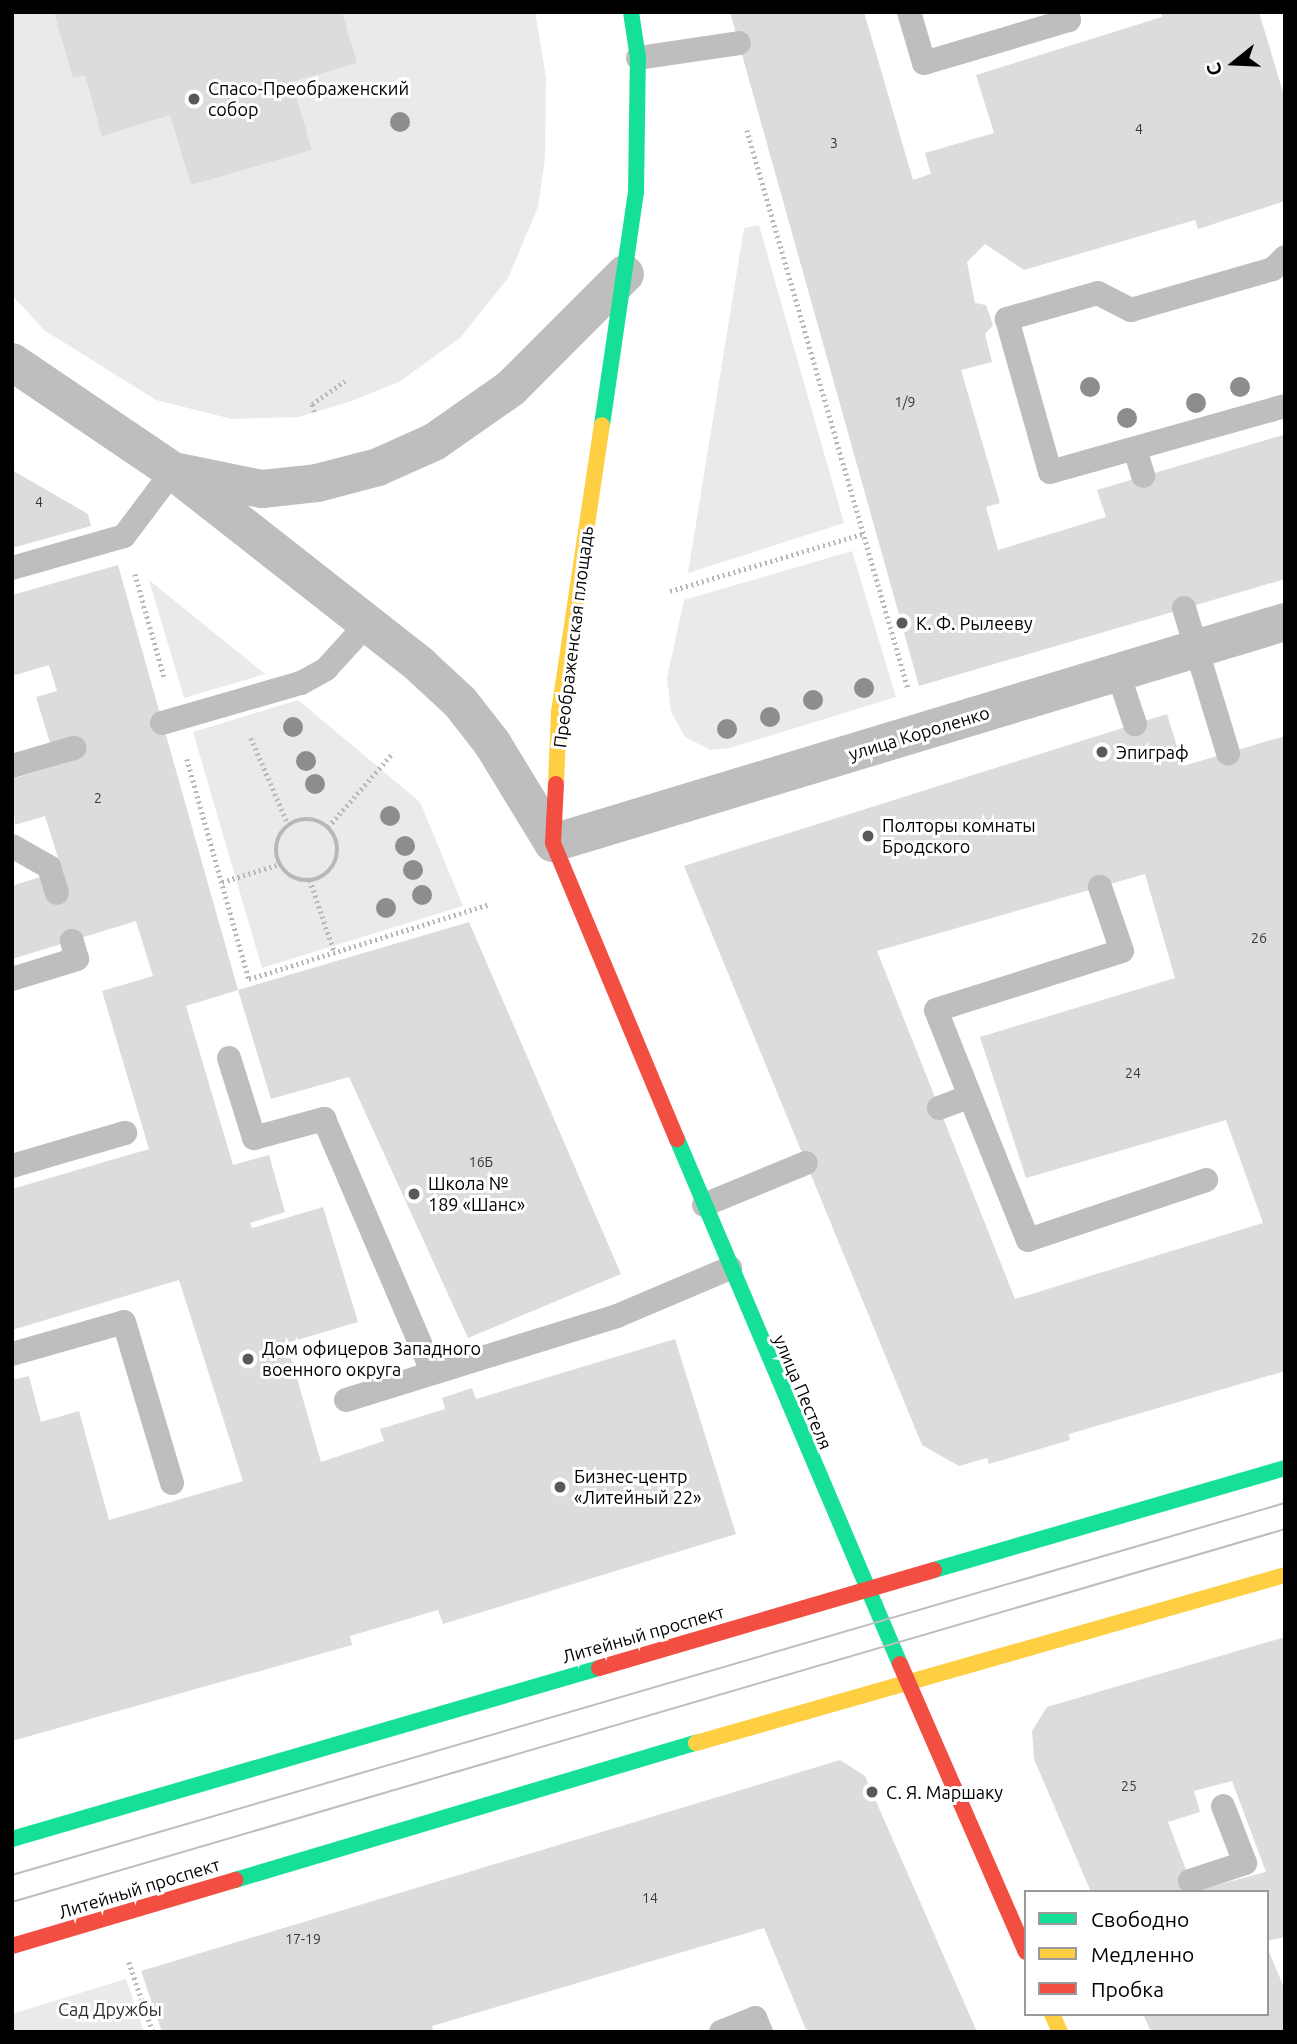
<!DOCTYPE html>
<meta charset="utf-8">
<style>
body{margin:0}
#map{position:relative;width:1297px;height:2044px;overflow:hidden;background:#fff;font-family:Ubuntu,sans-serif}
div>[style]{position:absolute}
.green>*{inset:0;background:#eaeaea}
.building>*{inset:0;background:#dcdcdc}
.path>*{height:4.5px;margin-top:-2.25px;transform-origin:0;background:repeating-linear-gradient(90deg,#b8b8b8 0 2px,transparent 0 5.5px)}
.path>.ring{margin:-2.25px;padding:0;box-sizing:content-box;background:none;border:4.5px solid #b8b8b8;border-radius:50%}
.lane>*{height:24px;margin:-12px;padding:0 12px;transform-origin:12px;border-radius:12px;background:#bebebe}
.street>*{height:38px;margin:-19px;padding:0 19px;transform-origin:19px;border-radius:19px;background:#bebebe}
.fast>*{height:16px;margin:-8px;padding:0 8px;transform-origin:8px;border-radius:8px;background:#16e098}
.slow>*{height:16px;margin:-8px;padding:0 8px;transform-origin:8px;border-radius:8px;background:#ffcf43}
.jam>*{height:16px;margin:-8px;padding:0 8px;transform-origin:8px;border-radius:8px;background:#f24e42}
.tram>*{height:2px;margin:-1px;padding:0 1px;transform-origin:1px;border-radius:1px;background:#bdbdbd}
.trees>*{width:20px;height:20px;margin:-10px;border-radius:50%;background:#8d8d8d}
.dots>*{width:19px;height:19px;translate:-50% -50%;box-sizing:border-box;border:4px solid #fff;border-radius:50%}
span{translate:-50% -50%;white-space:nowrap;text-align:center;line-height:1.15;-webkit-text-stroke:6px #fff;paint-order:stroke}
.number-label{font-size:14px;color:#373737}
.number-label span{-webkit-text-stroke-width:0}
.poi-label{font-size:18px;color:#000}
.left{translate:0 -50%;text-align:left}
.street-label{font-size:18px;color:#000}
.park-label{font-size:18px;color:#2f2f2f}
.frame{position:absolute;inset:0;border:14px solid #000;pointer-events:none}
.legend{position:absolute;left:1024px;top:1890px;width:245px;height:126px;box-sizing:border-box;background:#fff;border:2px solid #999;margin:0;padding:9px 12px;list-style:none;font-size:21px;color:#000}
.legend li{display:flex;align-items:center;gap:14px;height:35px}
.legend b{width:35px;border:2px solid #999}
.north{position:absolute;left:1199px;top:28px;width:70px;height:70px;-webkit-text-stroke:5px #fff;paint-order:stroke;rotate:252deg;font-size:19px;font-weight:700;line-height:28px;text-align:center;color:#000}
.north::after{content:'';display:block;margin:auto;width:24px;height:32px;background:#000;clip-path:polygon(50% 0,100% 100%,50% 72%,0 100%)}
</style>
<div id="map">
<div class="green">
<i style="clip-path:polygon(12px 12px,535px 12px,546px 78px,545px 158px,538px 207px,508px 278px,460px 338px,399px 382px,351px 401px,299px 417px,232px 419px,156px 400px,44px 330px,12px 295px)"></i>
<i style="clip-path:polygon(759px 225px,844px 523px,688px 573px,744px 228px)"></i>
<i style="clip-path:polygon(852px 551px,896px 697px,730px 748px,711px 750px,685px 737px,671px 712px,667px 678px,684px 600px)"></i>
<i style="clip-path:polygon(149px 580px,265px 674px,184px 698px)"></i>
<i style="clip-path:polygon(298px 700px,420px 802px,463px 906px,262px 968px,193px 732px)"></i>
<i style="clip-path:polygon(126px 1979px,144px 2032px,12px 2032px,12px 2014px)"></i>
</div>
<div class="building">
<i style="clip-path:polygon(54px 12px,342px 12px,357px 63px,292px 82px,312px 150px,191px 185px,170px 115px,102px 136px,85px 75px,73px 78px)"></i>
<i style="clip-path:polygon(730px 12px,864px 12px,913px 180px,931px 174px,925px 153px,994px 133px,976px 75px,1162px 17px,1161px 12px,1259px 12px,1285px 99px,1285px 201px,1198px 229px,1195px 220px,1024px 270px,985px 244px,967px 262px,975px 303px,986px 305px,993px 325px,985px 334px,992px 362px,961px 370px,1000px 503px,986px 507px,998px 550px,1106px 517px,1097px 490px,1283px 435px,1285px 579px,919px 686px)"></i>
<i style="clip-path:polygon(12px 470px,88px 514px,91px 526px,12px 548px)"></i>
<i style="clip-path:polygon(118px 565px,238px 990px,186px 1006px,233px 1165px,269px 1155px,285px 1212px,250px 1223px,252px 1228px,323px 1207px,358px 1322px,287px 1343px,321px 1462px,384px 1441px,380px 1429px,445px 1409px,442px 1398px,472px 1388px,476px 1399px,675px 1339px,736px 1534px,443px 1624px,438px 1610px,350px 1636px,352px 1645px,12px 1741px,12px 1380px,29px 1376px,41px 1422px,79px 1411px,109px 1520px,243px 1481px,179px 1280px,12px 1330px,12px 1189px,149px 1149px,102px 991px,153px 976px,136px 921px,12px 959px,12px 886px,40px 877px,68px 890px,45px 816px,15px 825px,12px 779px,78px 759px,50px 743px,36px 697px,57px 691px,49px 665px,12px 676px,12px 595px)"></i>
<i style="clip-path:polygon(evenodd,1167px 714px,1183px 766px,1285px 736px,1285px 1371px,1069px 1434px,1070px 1440px,989px 1464px,987px 1458px,959px 1466px,922px 1445px,684px 866px,1167px 714px,1145px 874px,1175px 978px,980px 1037px,1026px 1178px,1226px 1120px,1263px 1223px,1015px 1299px,877px 951px,1145px 874px)"></i>
<i style="clip-path:polygon(469px 922px,621px 1274px,468px 1338px,349px 1077px,271px 1099px,238px 990px)"></i>
<i style="clip-path:polygon(evenodd,1285px 1637px,1285px 1937px,1267px 1941px,1267px 1892px,1091px 1892px,1034px 1759px,1032px 1731px,1047px 1707px,1285px 1637px,1232px 1781px,1266px 1872px,1194px 1891px,1168px 1822px,1200px 1812px,1194px 1791px,1232px 1781px)"></i>
<i style="clip-path:polygon(840px 1760px,865px 1776px,977px 2032px,807px 2032px,764px 1928px,432px 2026px,434px 2032px,162px 2032px,141px 1971px)"></i>
<i style="clip-path:polygon(1267px 1947px,1285px 1990px,1285px 2032px,1151px 2032px,1143px 2014px,1267px 2014px)"></i>
</div>
<div class="path">
<i style="left:747px;top:130px;width:581px;rotate:73.91deg"></i>
<i style="left:314px;top:412px;width:8px;rotate:-104deg"></i>
<i style="left:312px;top:404px;width:40px;rotate:-34.9deg"></i>
<i style="left:135px;top:574px;width:110px;rotate:74.2deg"></i>
<i style="left:670px;top:591px;width:201px;rotate:-16.5deg"></i>
<i style="left:251px;top:738px;width:94px;rotate:66.7deg"></i>
<i style="left:187px;top:759px;width:229px;rotate:74.3deg"></i>
<i style="left:249px;top:979px;width:252px;rotate:-17.3deg"></i>
<i class="ring" style="left:276px;top:819px;width:57.5px;height:57.5px"></i>
<i style="left:328px;top:827px;width:96px;rotate:-48.8deg"></i>
<i style="left:310px;top:880px;width:75px;rotate:71.3deg"></i>
<i style="left:222px;top:882px;width:61px;rotate:-17.2deg"></i>
<i style="left:129px;top:1962px;width:74px;rotate:71.1deg"></i>
</div>
<div class="lane">
<i style="left:909px;top:12px;width:53px;rotate:73.6deg"></i>
<i style="left:924px;top:63px;width:151px;rotate:-16.5deg"></i>
<i style="left:1069px;top:20px;width:8px;rotate:-104deg"></i>
<i style="left:638px;top:58px;width:102px;rotate:-8.4deg"></i>
<i style="left:1285px;top:257px;width:17px;rotate:135deg"></i>
<i style="left:1273px;top:269px;width:148px;rotate:163.9deg"></i>
<i style="left:1131px;top:310px;width:37px;rotate:-153deg"></i>
<i style="left:1098px;top:293px;width:95px;rotate:164.1deg"></i>
<i style="left:1007px;top:319px;width:159px;rotate:74.3deg"></i>
<i style="left:1050px;top:472px;width:244px;rotate:-15.7deg"></i>
<i style="left:1135px;top:449px;width:28px;rotate:73deg"></i>
<i style="left:12px;top:568px;width:116px;rotate:-15.9deg"></i>
<i style="left:124px;top:536px;width:81px;rotate:-53deg"></i>
<i style="left:1184px;top:608px;width:152px;rotate:73.1deg"></i>
<i style="left:1118px;top:673px;width:54px;rotate:71.6deg"></i>
<i style="left:162px;top:723px;width:145px;rotate:-16.1deg"></i>
<i style="left:301px;top:683px;width:29px;rotate:-29deg"></i>
<i style="left:326px;top:669px;width:61px;rotate:-47.7deg"></i>
<i style="left:12px;top:766px;width:65px;rotate:-16.2deg"></i>
<i style="left:12px;top:846px;width:43px;rotate:29.6deg"></i>
<i style="left:49px;top:867px;width:27px;rotate:73deg"></i>
<i style="left:12px;top:979px;width:68px;rotate:-17.1deg"></i>
<i style="left:77px;top:959px;width:19px;rotate:-106deg"></i>
<i style="left:229px;top:1058px;width:84px;rotate:72.6deg"></i>
<i style="left:254px;top:1138px;width:73px;rotate:-15.2deg"></i>
<i style="left:324px;top:1119px;width:276px;rotate:66.8deg"></i>
<i style="left:970px;top:1096px;width:155px;rotate:68.1deg"></i>
<i style="left:1028px;top:1240px;width:188px;rotate:-18.6deg"></i>
<i style="left:939px;top:1108px;width:33px;rotate:-21deg"></i>
<i style="left:970px;top:1096px;width:92px;rotate:-111.6deg"></i>
<i style="left:936px;top:1010px;width:195px;rotate:-17.6deg"></i>
<i style="left:1122px;top:951px;width:68px;rotate:-109deg"></i>
<i style="left:12px;top:1166px;width:118px;rotate:-16.3deg"></i>
<i style="left:704px;top:1205px;width:110px;rotate:-22.4deg"></i>
<i style="left:12px;top:1354px;width:116px;rotate:-15.9deg"></i>
<i style="left:124px;top:1322px;width:168px;rotate:73.4deg"></i>
<i style="left:346px;top:1400px;width:284px;rotate:-17.2deg"></i>
<i style="left:617px;top:1316px;width:123px;rotate:-23deg"></i>
<i style="left:1190px;top:1881px;width:58px;rotate:-18.1deg"></i>
<i style="left:1245px;top:1863px;width:61px;rotate:-111.1deg"></i>
<i style="left:721px;top:2032px;width:37px;rotate:-22deg"></i>
<i style="left:755px;top:2018px;width:15px;rotate:67deg"></i>
</div>
<div class="street">
<i style="left:12px;top:362px;width:194px;rotate:34.1deg"></i>
<i style="left:173px;top:471px;width:314px;rotate:38.1deg"></i>
<i style="left:420px;top:665px;width:54px;rotate:42.8deg"></i>
<i style="left:460px;top:702px;width:52px;rotate:52deg"></i>
<i style="left:492px;top:743px;width:117px;rotate:58.6deg"></i>
<i style="left:553px;top:843px;width:765px;rotate:-16.8deg"></i>
<i style="left:179px;top:472px;width:85px;rotate:11.6deg"></i>
<i style="left:262px;top:489px;width:55px;rotate:-6.2deg"></i>
<i style="left:317px;top:483px;width:63px;rotate:-14.7deg"></i>
<i style="left:378px;top:467px;width:61px;rotate:-24.1deg"></i>
<i style="left:434px;top:442px;width:94px;rotate:-35deg"></i>
<i style="left:511px;top:388px;width:161px;rotate:-45deg"></i>
</div>
<div class="fast">
<i style="left:602px;top:425px;width:234px;rotate:-81.7deg"></i>
<i style="left:636px;top:193px;width:135px;rotate:-89.2deg"></i>
<i style="left:638px;top:58px;width:47px;rotate:-98.7deg"></i>
<i style="left:677px;top:1139px;width:570px;rotate:66.99deg"></i>
<i style="left:934px;top:1570px;width:366px;rotate:-16.2deg"></i>
<i style="left:12px;top:1839px;width:611px;rotate:-16.24deg"></i>
<i style="left:235px;top:1880px;width:481px;rotate:-16.6deg"></i>
</div>
<div class="slow">
<i style="left:556px;top:784px;width:72px;rotate:-87.6deg"></i>
<i style="left:559px;top:712px;width:290px;rotate:-81.5deg"></i>
<i style="left:696px;top:1743px;width:612px;rotate:-15.92deg"></i>
<i style="left:1052px;top:2014px;width:20px;rotate:66deg"></i>
</div>
<div class="jam">
<i style="left:556px;top:784px;width:59px;rotate:92.9deg"></i>
<i style="left:553px;top:843px;width:321px;rotate:67.3deg"></i>
<i style="left:900px;top:1664px;width:314px;rotate:66.4deg"></i>
<i style="left:599px;top:1668px;width:349px;rotate:-16.3deg"></i>
<i style="left:12px;top:1946px;width:233px;rotate:-16.5deg"></i>
</div>
<div class="tram">
<i style="left:12px;top:1875px;width:1326px;rotate:-16.29deg"></i>
<i style="left:12px;top:1902px;width:1327px;rotate:-16.33deg"></i>
</div>
<div class="trees">
<i style="left:400px;top:122px"></i>
<i style="left:1090px;top:387px"></i>
<i style="left:1240px;top:387px"></i>
<i style="left:1196px;top:403px"></i>
<i style="left:1127px;top:418px"></i>
<i style="left:864px;top:688px"></i>
<i style="left:813px;top:700px"></i>
<i style="left:770px;top:717px"></i>
<i style="left:293px;top:727px"></i>
<i style="left:727px;top:729px"></i>
<i style="left:306px;top:761px"></i>
<i style="left:315px;top:784px"></i>
<i style="left:390px;top:816px"></i>
<i style="left:405px;top:846px"></i>
<i style="left:413px;top:870px"></i>
<i style="left:422px;top:895px"></i>
<i style="left:386px;top:908px"></i>
</div>
<div class="dots">
<i style="left:194px;top:99px;background:#595959"></i>
<i style="left:902px;top:623px;background:#595959"></i>
<i style="left:1102px;top:752px;background:#595959"></i>
<i style="left:868px;top:836px;background:#595959"></i>
<i style="left:414px;top:1194px;background:#595959"></i>
<i style="left:248px;top:1359px;background:#595959"></i>
<i style="left:560px;top:1487px;background:#595959"></i>
<i style="left:872px;top:1792px;background:#595959"></i>
</div>
<div class="number-label">
<span style="left:1139px;top:129px">4</span>
<span style="left:834px;top:143px">3</span>
<span style="left:905px;top:402px">1/9</span>
<span style="left:39px;top:502px">4</span>
<span style="left:98px;top:798px">2</span>
<span style="left:1259px;top:938px">26</span>
<span style="left:1133px;top:1073px">24</span>
<span style="left:481px;top:1162px">16Б</span>
<span style="left:1129px;top:1786px">25</span>
<span style="left:650px;top:1898px">14</span>
<span style="left:303px;top:1939px">17-19</span>
</div>
<div class="poi-label">
<span class="left" style="left:208px;top:99px">Спасо-Преображенский<br>собор</span>
<span class="left" style="left:916px;top:623px">К. Ф. Рылееву</span>
<span class="left" style="left:1116px;top:752px">Эпиграф</span>
<span class="left" style="left:882px;top:836px">Полторы комнаты<br>Бродского</span>
<span class="left" style="left:428px;top:1194px">Школа №<br>189 «Шанс»</span>
<span class="left" style="left:262px;top:1359px">Дом офицеров Западного<br>военного округа</span>
<span class="left" style="left:574px;top:1487px">Бизнес-центр<br>«Литейный 22»</span>
<span class="left" style="left:886px;top:1792px">С. Я. Маршаку</span>
</div>
<div class="street-label">
<span style="left:573px;top:637px;rotate:-83deg">Преображенская площадь</span>
<span style="left:919px;top:733px;rotate:-17deg">улица Короленко</span>
<span style="left:803px;top:1392px;rotate:67deg">улица Пестеля</span>
<span style="left:643px;top:1634px;rotate:-16deg">Литейный проспект</span>
<span style="left:139px;top:1888px;rotate:-17deg">Литейный проспект</span>
</div>
<div class="park-label">
<span style="left:110px;top:2009px">Сад Дружбы</span>
</div>
<div class="frame"></div>
<ul class="legend">
<li><b style="height:9px;background:#16e098"></b>Свободно</li>
<li><b style="height:9px;background:#ffcf43"></b>Медленно</li>
<li><b style="height:9px;background:#f24e42"></b>Пробка</li>
</ul>
<div class="north">С</div>
</div>
